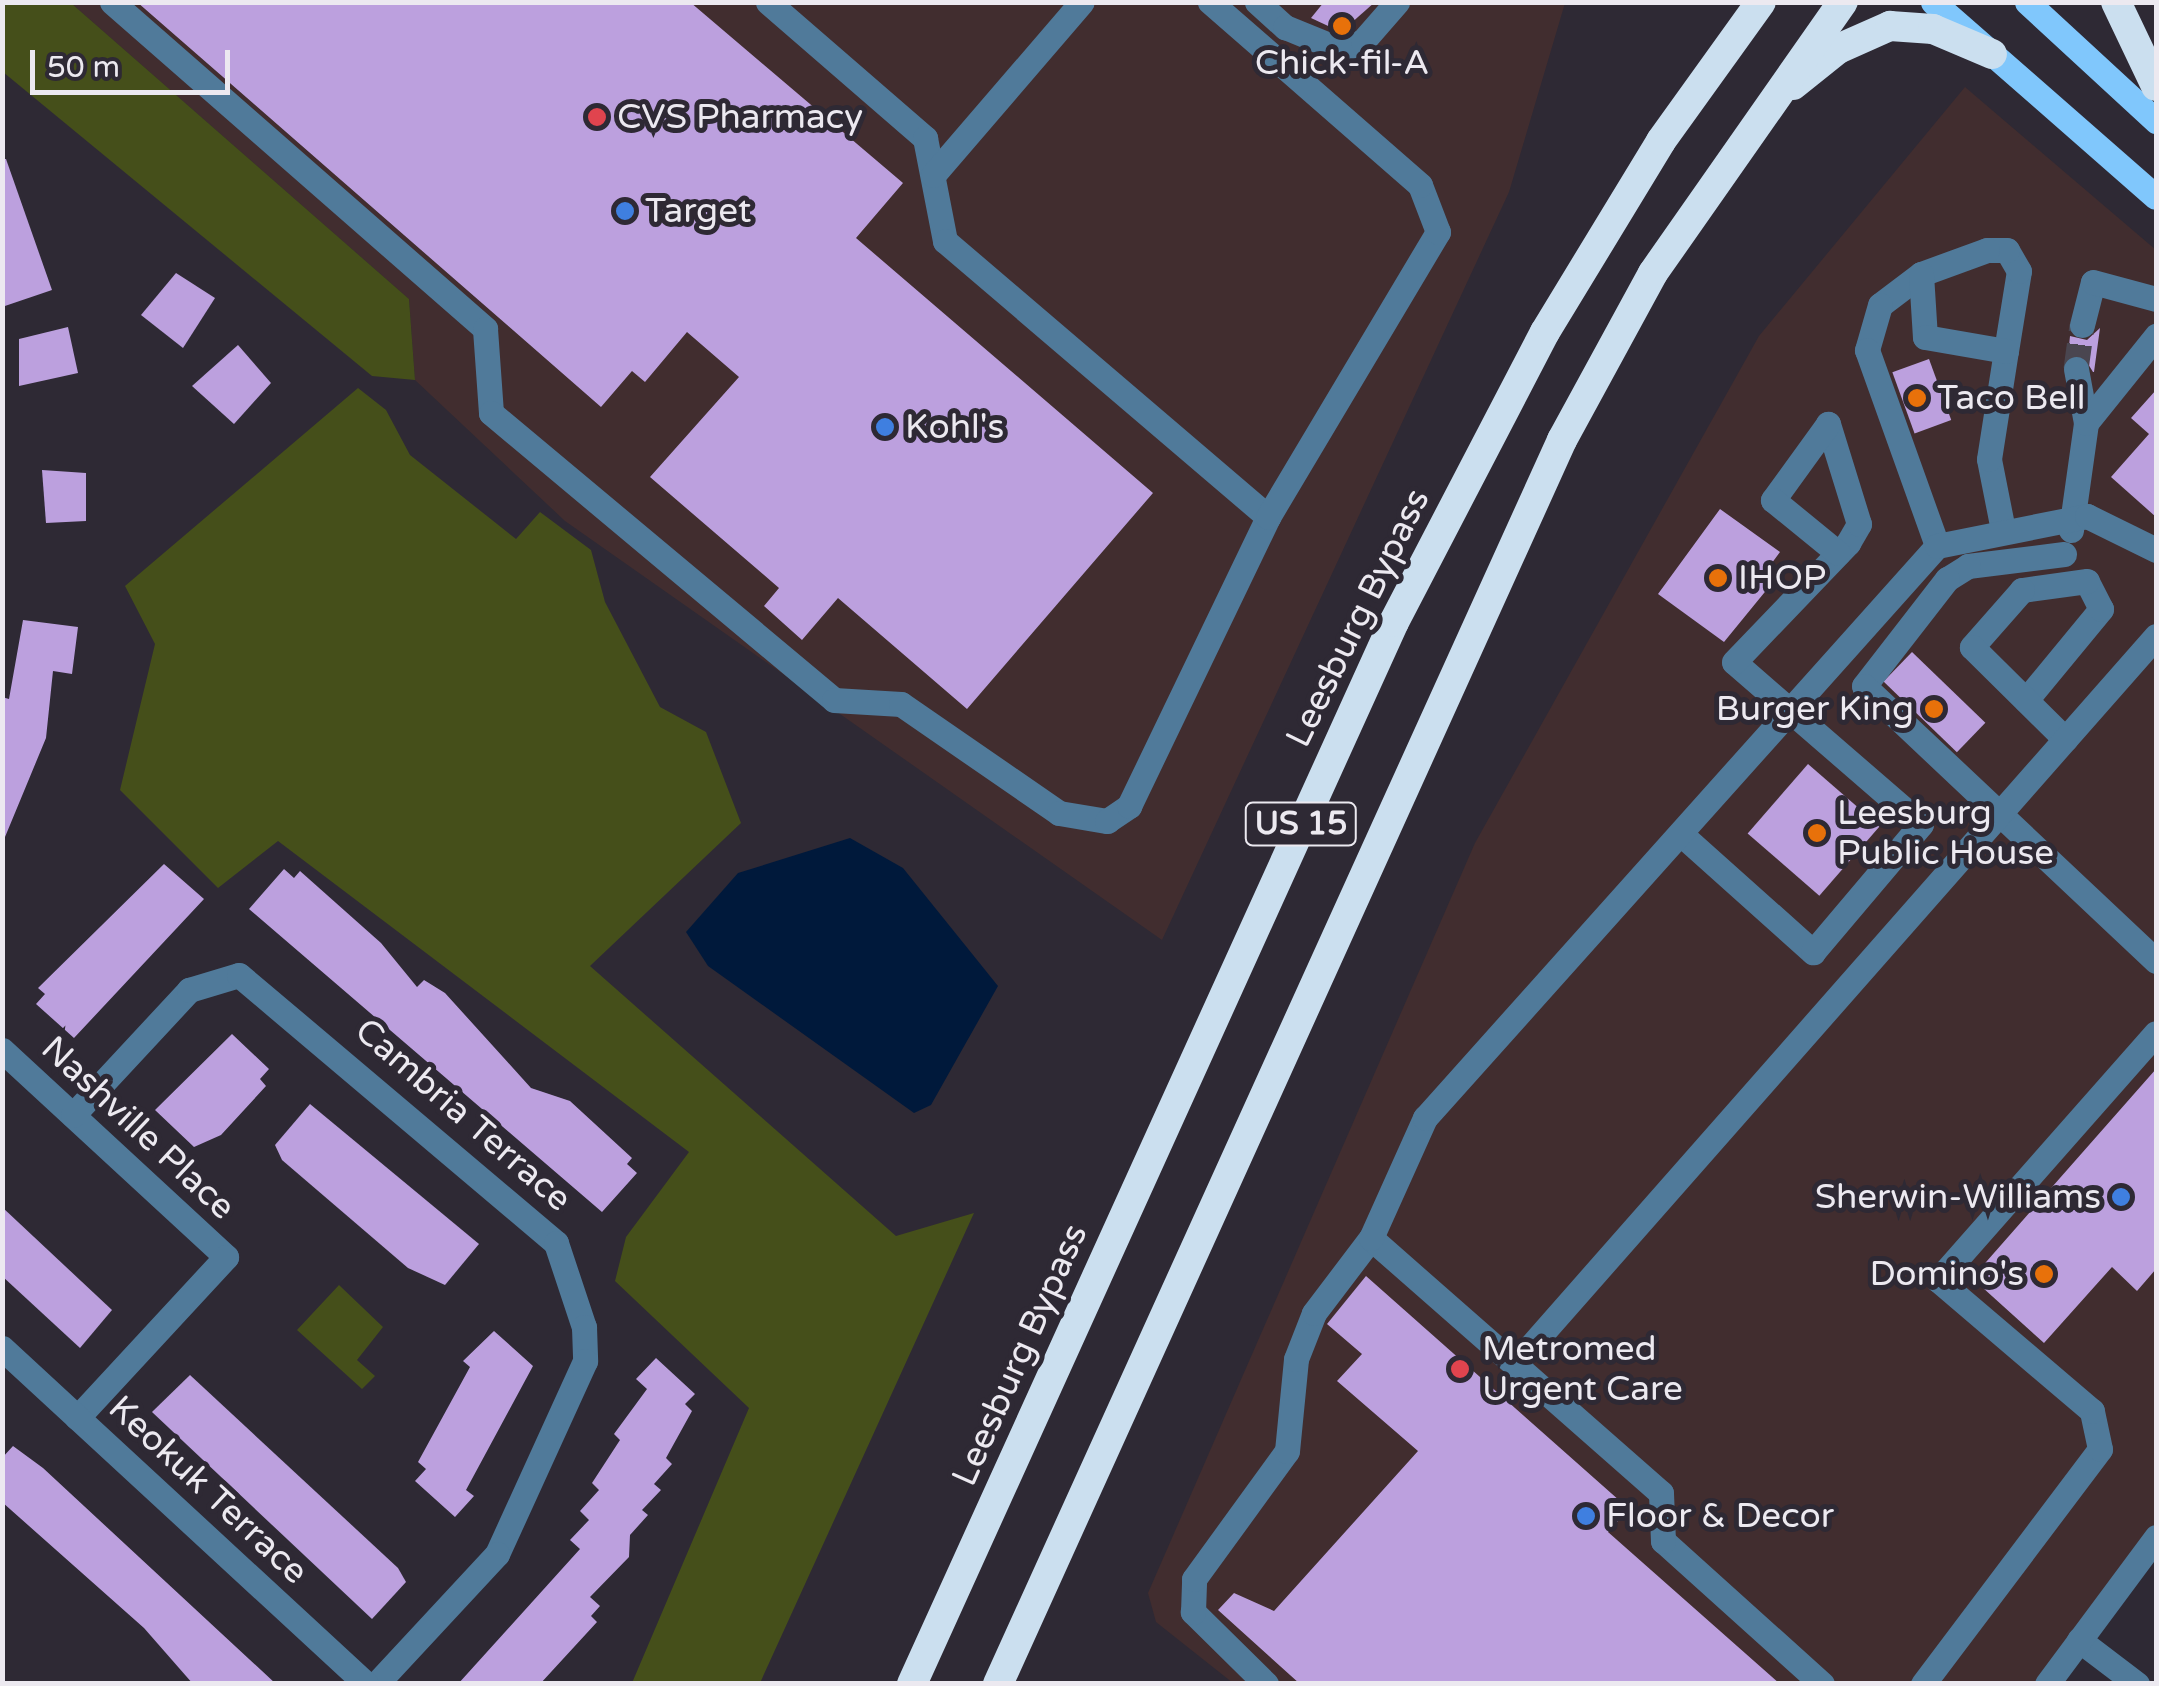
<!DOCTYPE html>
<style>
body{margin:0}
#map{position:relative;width:2159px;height:1686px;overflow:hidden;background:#2e2934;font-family:"Varela Round",sans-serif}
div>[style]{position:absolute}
.commercial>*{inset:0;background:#412d2f}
.green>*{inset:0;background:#454f1a}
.water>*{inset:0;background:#00193b}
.building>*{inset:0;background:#bca0de;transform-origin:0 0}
.minor-tunnel>*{height:25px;margin-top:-12.5px;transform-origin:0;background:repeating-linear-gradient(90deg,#4a4650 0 25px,transparent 0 37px)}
.minor>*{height:25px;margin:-12.5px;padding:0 12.5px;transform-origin:12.5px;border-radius:12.5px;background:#507a9a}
.major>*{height:25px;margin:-12.5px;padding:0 12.5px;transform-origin:12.5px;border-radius:12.5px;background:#80c7fc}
.highway>*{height:30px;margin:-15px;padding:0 15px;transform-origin:15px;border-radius:15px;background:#cbdfef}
.dots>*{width:28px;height:28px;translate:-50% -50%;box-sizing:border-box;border:5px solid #2e2934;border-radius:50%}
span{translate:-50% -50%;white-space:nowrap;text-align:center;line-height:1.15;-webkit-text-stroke:10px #2e2934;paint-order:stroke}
.shield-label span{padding:2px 8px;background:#2e2934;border:2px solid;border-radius:8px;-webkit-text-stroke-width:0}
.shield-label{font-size:32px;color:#ece9f0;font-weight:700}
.poi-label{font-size:35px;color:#ece9f0}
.left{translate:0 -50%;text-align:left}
.right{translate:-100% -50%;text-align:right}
.street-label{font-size:35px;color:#ece9f0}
.frame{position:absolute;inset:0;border:5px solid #ece9f0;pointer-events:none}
.scale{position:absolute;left:30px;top:50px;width:200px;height:45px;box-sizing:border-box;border:5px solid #ece9f0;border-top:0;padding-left:12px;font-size:30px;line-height:35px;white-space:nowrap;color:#ece9f0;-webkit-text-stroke:8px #2e2934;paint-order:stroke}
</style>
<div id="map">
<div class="commercial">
<i style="clip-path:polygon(71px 3px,1565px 3px,1509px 192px,1162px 940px,565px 521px,415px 380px,409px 299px)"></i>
<i style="clip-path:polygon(1965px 87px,2156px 250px,2156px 1537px,2047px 1683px,1233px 1683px,1156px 1622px,1148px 1593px,1475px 843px,1759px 336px)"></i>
</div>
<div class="green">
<i style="clip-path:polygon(2px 3px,71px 3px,409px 299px,415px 380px,372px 376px,3px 72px)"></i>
<i style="clip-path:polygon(358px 388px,386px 410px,410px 455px,516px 539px,540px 512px,591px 550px,605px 602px,660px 707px,706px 732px,741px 823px,590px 966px,896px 1236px,974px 1213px,760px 1683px,632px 1683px,749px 1408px,615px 1281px,626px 1237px,689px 1152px,278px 841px,218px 888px,120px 790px,155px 644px,125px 586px)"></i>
<i style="clip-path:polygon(339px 1285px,383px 1327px,357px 1360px,375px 1376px,362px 1389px,297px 1330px)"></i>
</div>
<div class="water">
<i style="clip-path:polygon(850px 838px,903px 868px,998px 986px,931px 1105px,914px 1113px,708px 966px,686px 932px,738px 873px)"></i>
</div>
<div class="building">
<i style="clip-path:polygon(137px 2px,690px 2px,903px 183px,856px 238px,1153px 493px,967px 709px,838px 598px,802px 640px,764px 606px,779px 588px,650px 477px,739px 377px,687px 332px,645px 382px,632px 371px,601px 407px)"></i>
<i style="clip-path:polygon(1324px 2px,1375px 2px,1341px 32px,1311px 18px)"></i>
<i style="clip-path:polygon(6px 159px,52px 290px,2px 307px,2px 159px)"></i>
<i style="clip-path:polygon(176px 273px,215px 298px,183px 348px,141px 315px)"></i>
<i style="clip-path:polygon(68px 327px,78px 373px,19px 386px,19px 339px)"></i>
<i style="clip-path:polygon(2100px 328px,2094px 372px,2093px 372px,2082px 354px,2068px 356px,2070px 336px,2087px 340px)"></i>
<i style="clip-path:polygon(238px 345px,271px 383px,234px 424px,192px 386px)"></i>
<i style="left:1929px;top:359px;width:65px;height:39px;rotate:70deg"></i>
<i style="clip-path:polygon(2156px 390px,2156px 517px,2111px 477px,2149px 434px,2131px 418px)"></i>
<i style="clip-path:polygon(42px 470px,86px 473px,86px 521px,46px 523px)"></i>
<i style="clip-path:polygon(1720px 509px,1780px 552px,1763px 575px,1773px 582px,1724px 642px,1658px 594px)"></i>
<i style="clip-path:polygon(23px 620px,78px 627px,72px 674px,53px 671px,46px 738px,5px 837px,2px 697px,9px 699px)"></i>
<i style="left:1912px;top:652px;width:102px;height:41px;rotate:44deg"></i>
<i style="left:1808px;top:764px;width:95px;height:92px;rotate:41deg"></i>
<i style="clip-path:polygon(164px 864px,204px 899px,74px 1038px,36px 1004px,45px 994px,38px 988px)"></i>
<i style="clip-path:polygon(284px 869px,294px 878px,300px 871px,381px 943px,417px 987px,424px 980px,445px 993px,531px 1088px,570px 1101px,632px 1158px,627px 1164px,637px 1173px,602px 1212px,249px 909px)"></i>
<i style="clip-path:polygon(232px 1034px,269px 1069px,260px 1079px,266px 1086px,221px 1135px,194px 1147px,155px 1110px)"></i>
<i style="clip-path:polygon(2156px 1069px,2156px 1269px,2137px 1291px,2112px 1267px,2044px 1343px,1972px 1278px)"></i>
<i style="clip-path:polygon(310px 1104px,479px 1244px,445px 1285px,408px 1268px,282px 1160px,275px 1145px)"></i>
<i style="clip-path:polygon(2px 1207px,112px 1310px,80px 1348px,2px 1276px)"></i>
<i style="clip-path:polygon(1366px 1276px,1629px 1509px,1608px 1532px,1780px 1684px,1300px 1684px,1218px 1610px,1234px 1593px,1274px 1611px,1418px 1451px,1337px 1381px,1362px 1354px,1327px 1324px)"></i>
<i style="clip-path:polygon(494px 1331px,533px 1366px,466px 1490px,474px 1496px,455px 1517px,415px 1481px,426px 1469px,418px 1462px,470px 1367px,463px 1361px)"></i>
<i style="clip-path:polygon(656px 1358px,695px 1394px,685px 1404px,692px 1411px,666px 1458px,672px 1464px,654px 1484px,661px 1490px,642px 1510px,648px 1515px,630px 1535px,629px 1557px,590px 1597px,600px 1606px,591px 1616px,597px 1622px,540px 1684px,458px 1684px,580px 1549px,570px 1540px,589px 1520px,580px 1511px,599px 1490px,592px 1483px,620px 1440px,614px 1434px,647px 1389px,636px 1379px)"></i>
<i style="clip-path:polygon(190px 1375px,398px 1568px,406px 1582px,372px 1619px,152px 1412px)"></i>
<i style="clip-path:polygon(13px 1446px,43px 1468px,276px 1684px,193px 1684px,144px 1628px,2px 1502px,2px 1458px)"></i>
</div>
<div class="minor-tunnel">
<i style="left:2076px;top:369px;width:44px;rotate:-82.2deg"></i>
</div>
<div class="minor">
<i style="left:112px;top:2px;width:496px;rotate:41.2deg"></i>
<i style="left:485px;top:329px;width:84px;rotate:85.9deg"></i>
<i style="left:491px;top:413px;width:447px;rotate:39.9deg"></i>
<i style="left:834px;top:700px;width:67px;rotate:3.4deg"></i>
<i style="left:901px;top:704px;width:192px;rotate:34.6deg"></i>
<i style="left:1059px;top:813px;width:49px;rotate:9.5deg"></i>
<i style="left:1107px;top:821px;width:27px;rotate:-34deg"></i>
<i style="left:1129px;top:806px;width:321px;rotate:-64.3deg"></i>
<i style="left:768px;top:2px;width:208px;rotate:40.9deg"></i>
<i style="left:925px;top:138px;width:105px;rotate:79deg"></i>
<i style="left:945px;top:241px;width:425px;rotate:40.5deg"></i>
<i style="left:1268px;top:517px;width:332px;rotate:-59.2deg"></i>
<i style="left:1438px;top:232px;width:50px;rotate:-111deg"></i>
<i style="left:1420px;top:185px;width:279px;rotate:-138.9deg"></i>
<i style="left:1257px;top:2px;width:38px;rotate:42deg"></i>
<i style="left:1285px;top:27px;width:61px;rotate:22.3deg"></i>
<i style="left:1341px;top:50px;width:24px;rotate:-22deg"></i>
<i style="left:1363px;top:41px;width:52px;rotate:-48.9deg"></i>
<i style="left:933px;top:175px;width:228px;rotate:-49.3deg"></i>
<i style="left:1921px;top:274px;width:51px;rotate:142.9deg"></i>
<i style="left:1880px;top:305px;width:47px;rotate:106.1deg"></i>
<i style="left:1867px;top:350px;width:208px;rotate:70.3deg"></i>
<i style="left:2082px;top:325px;width:44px;rotate:-75.7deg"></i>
<i style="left:2093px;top:282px;width:65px;rotate:15.1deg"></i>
<i style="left:2076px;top:369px;width:55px;rotate:79.5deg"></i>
<i style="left:2003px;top:530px;width:72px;rotate:-101.2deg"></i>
<i style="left:1989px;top:459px;width:109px;rotate:-81.1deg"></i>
<i style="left:2006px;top:351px;width:81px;rotate:-80.8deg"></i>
<i style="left:2019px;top:271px;width:24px;rotate:-120deg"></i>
<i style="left:2007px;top:250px;width:20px;rotate:180deg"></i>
<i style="left:1987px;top:250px;width:70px;rotate:160deg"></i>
<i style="left:1921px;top:274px;width:63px;rotate:86.4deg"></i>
<i style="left:1925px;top:337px;width:82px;rotate:9.8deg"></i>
<i style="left:2071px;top:530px;width:108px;rotate:-82deg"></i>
<i style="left:2086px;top:423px;width:112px;rotate:-51.2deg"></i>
<i style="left:2064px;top:554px;width:97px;rotate:172.9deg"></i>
<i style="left:1968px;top:566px;width:25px;rotate:148deg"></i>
<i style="left:1947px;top:579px;width:135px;rotate:127.8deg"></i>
<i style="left:1864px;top:686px;width:401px;rotate:43.3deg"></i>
<i style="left:2026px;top:700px;width:118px;rotate:-50.5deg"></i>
<i style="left:2101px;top:609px;width:31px;rotate:-117deg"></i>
<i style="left:2087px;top:581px;width:66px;rotate:172.1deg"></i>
<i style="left:2022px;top:590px;width:76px;rotate:131.3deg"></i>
<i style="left:1972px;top:647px;width:131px;rotate:44.7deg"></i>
<i style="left:1682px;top:835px;width:176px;rotate:41.8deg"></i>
<i style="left:1813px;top:952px;width:167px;rotate:-49.8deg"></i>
<i style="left:1921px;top:824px;width:247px;rotate:-139.1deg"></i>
<i style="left:1734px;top:662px;width:165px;rotate:-46.2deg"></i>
<i style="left:1848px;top:543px;width:22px;rotate:-60deg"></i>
<i style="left:1859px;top:524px;width:105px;rotate:-107.2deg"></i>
<i style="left:1828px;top:424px;width:94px;rotate:125.9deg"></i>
<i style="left:1773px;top:500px;width:84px;rotate:39.2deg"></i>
<i style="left:2px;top:1050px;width:305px;rotate:42.7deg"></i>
<i style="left:226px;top:1257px;width:219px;rotate:132.8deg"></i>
<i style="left:73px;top:1115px;width:171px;rotate:-47.1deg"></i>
<i style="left:189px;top:990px;width:52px;rotate:-16.7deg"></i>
<i style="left:239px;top:975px;width:415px;rotate:40.2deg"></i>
<i style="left:556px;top:1243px;width:89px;rotate:71.6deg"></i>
<i style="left:584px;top:1327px;width:34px;rotate:88deg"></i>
<i style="left:585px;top:1361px;width:212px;rotate:114.5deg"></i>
<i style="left:497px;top:1554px;width:178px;rotate:132.9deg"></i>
<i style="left:2px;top:1348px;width:495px;rotate:42.7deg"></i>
<i style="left:1515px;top:1364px;width:970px;rotate:-48.64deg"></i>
<i style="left:2079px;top:1640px;width:73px;rotate:37.2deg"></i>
<i style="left:1266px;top:1684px;width:103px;rotate:-135.4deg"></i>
<i style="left:1193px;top:1612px;width:33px;rotate:-88deg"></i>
<i style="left:1194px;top:1579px;width:158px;rotate:-54deg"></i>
<i style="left:1287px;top:1451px;width:92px;rotate:-84.4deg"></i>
<i style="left:1296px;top:1359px;width:49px;rotate:-68.6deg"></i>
<i style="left:1314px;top:1313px;width:94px;rotate:-52.8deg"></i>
<i style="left:1822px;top:1684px;width:214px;rotate:-138deg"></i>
<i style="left:1663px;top:1541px;width:48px;rotate:-92.4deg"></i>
<i style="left:1661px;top:1493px;width:386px;rotate:-138.7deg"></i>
<i style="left:1371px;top:1238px;width:132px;rotate:-65.8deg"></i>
<i style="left:1425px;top:1118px;width:768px;rotate:-48.17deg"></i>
<i style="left:1937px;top:546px;width:153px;rotate:-11.3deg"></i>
<i style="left:2087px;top:516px;width:77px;rotate:26.2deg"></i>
<i style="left:1923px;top:1684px;width:294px;rotate:-53deg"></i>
<i style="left:2100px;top:1449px;width:39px;rotate:-102deg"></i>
<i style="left:2092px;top:1411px;width:202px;rotate:-139.6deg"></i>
<i style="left:1938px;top:1280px;width:329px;rotate:-48.6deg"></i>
<i style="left:2047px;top:1684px;width:183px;rotate:-53.4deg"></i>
</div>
<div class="major">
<i style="left:1933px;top:2px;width:296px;rotate:41.2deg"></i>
<i style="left:2027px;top:2px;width:176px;rotate:42.7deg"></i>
</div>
<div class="highway">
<i style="left:2116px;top:2px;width:93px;rotate:64.5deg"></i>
<i style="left:1793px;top:85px;width:58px;rotate:-38.7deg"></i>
<i style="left:1838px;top:49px;width:57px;rotate:-23.9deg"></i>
<i style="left:1890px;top:26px;width:43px;rotate:4deg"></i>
<i style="left:1933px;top:29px;width:64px;rotate:23deg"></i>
<i style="left:912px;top:1684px;width:1166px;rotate:-65.59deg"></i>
<i style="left:1394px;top:622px;width:327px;rotate:-62.5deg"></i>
<i style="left:1545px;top:332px;width:223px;rotate:-58.7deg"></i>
<i style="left:1661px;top:141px;width:171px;rotate:-54.3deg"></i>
<i style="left:998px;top:1684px;width:1366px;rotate:-65.61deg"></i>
<i style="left:1562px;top:440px;width:190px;rotate:-61.4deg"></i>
<i style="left:1653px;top:273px;width:331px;rotate:-55deg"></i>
</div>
<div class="dots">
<i style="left:1342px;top:26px;background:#e8710a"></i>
<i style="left:597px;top:117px;background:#e0444e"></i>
<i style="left:625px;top:211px;background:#3f7fe0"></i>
<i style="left:1917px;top:398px;background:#e8710a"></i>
<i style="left:885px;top:427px;background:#3f7fe0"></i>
<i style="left:1718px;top:578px;background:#e8710a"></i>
<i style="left:1934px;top:709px;background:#e8710a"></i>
<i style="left:1817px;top:833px;background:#e8710a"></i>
<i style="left:2121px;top:1197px;background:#3f7fe0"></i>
<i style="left:2044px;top:1274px;background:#e8710a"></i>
<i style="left:1460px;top:1369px;background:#e0444e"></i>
<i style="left:1586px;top:1516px;background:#3f7fe0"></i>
</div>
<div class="shield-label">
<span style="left:1301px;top:824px">US 15</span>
</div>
<div class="poi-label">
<span style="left:1342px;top:63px">Chick-fil-A</span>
<span class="left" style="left:617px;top:117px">CVS Pharmacy</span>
<span class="left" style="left:645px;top:211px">Target</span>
<span class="left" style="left:1937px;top:398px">Taco Bell</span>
<span class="left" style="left:905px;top:427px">Kohl's</span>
<span class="left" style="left:1738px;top:578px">IHOP</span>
<span class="right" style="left:1914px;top:709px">Burger King</span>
<span class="left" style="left:1837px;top:833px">Leesburg<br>Public House</span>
<span class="right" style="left:2101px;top:1197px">Sherwin-Williams</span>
<span class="right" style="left:2024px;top:1274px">Domino's</span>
<span class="left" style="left:1482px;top:1369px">Metromed<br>Urgent Care</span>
<span class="left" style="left:1606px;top:1516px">Floor &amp; Decor</span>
</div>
<div class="street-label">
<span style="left:1358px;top:618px;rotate:-64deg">Leesburg Bypass</span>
<span style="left:463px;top:1115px;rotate:41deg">Cambria Terrace</span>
<span style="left:138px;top:1128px;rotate:43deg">Nashville Place</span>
<span style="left:1020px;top:1355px;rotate:-66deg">Leesburg Bypass</span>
<span style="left:208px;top:1490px;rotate:43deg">Keokuk Terrace</span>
</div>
<div class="frame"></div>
<div class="scale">50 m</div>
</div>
